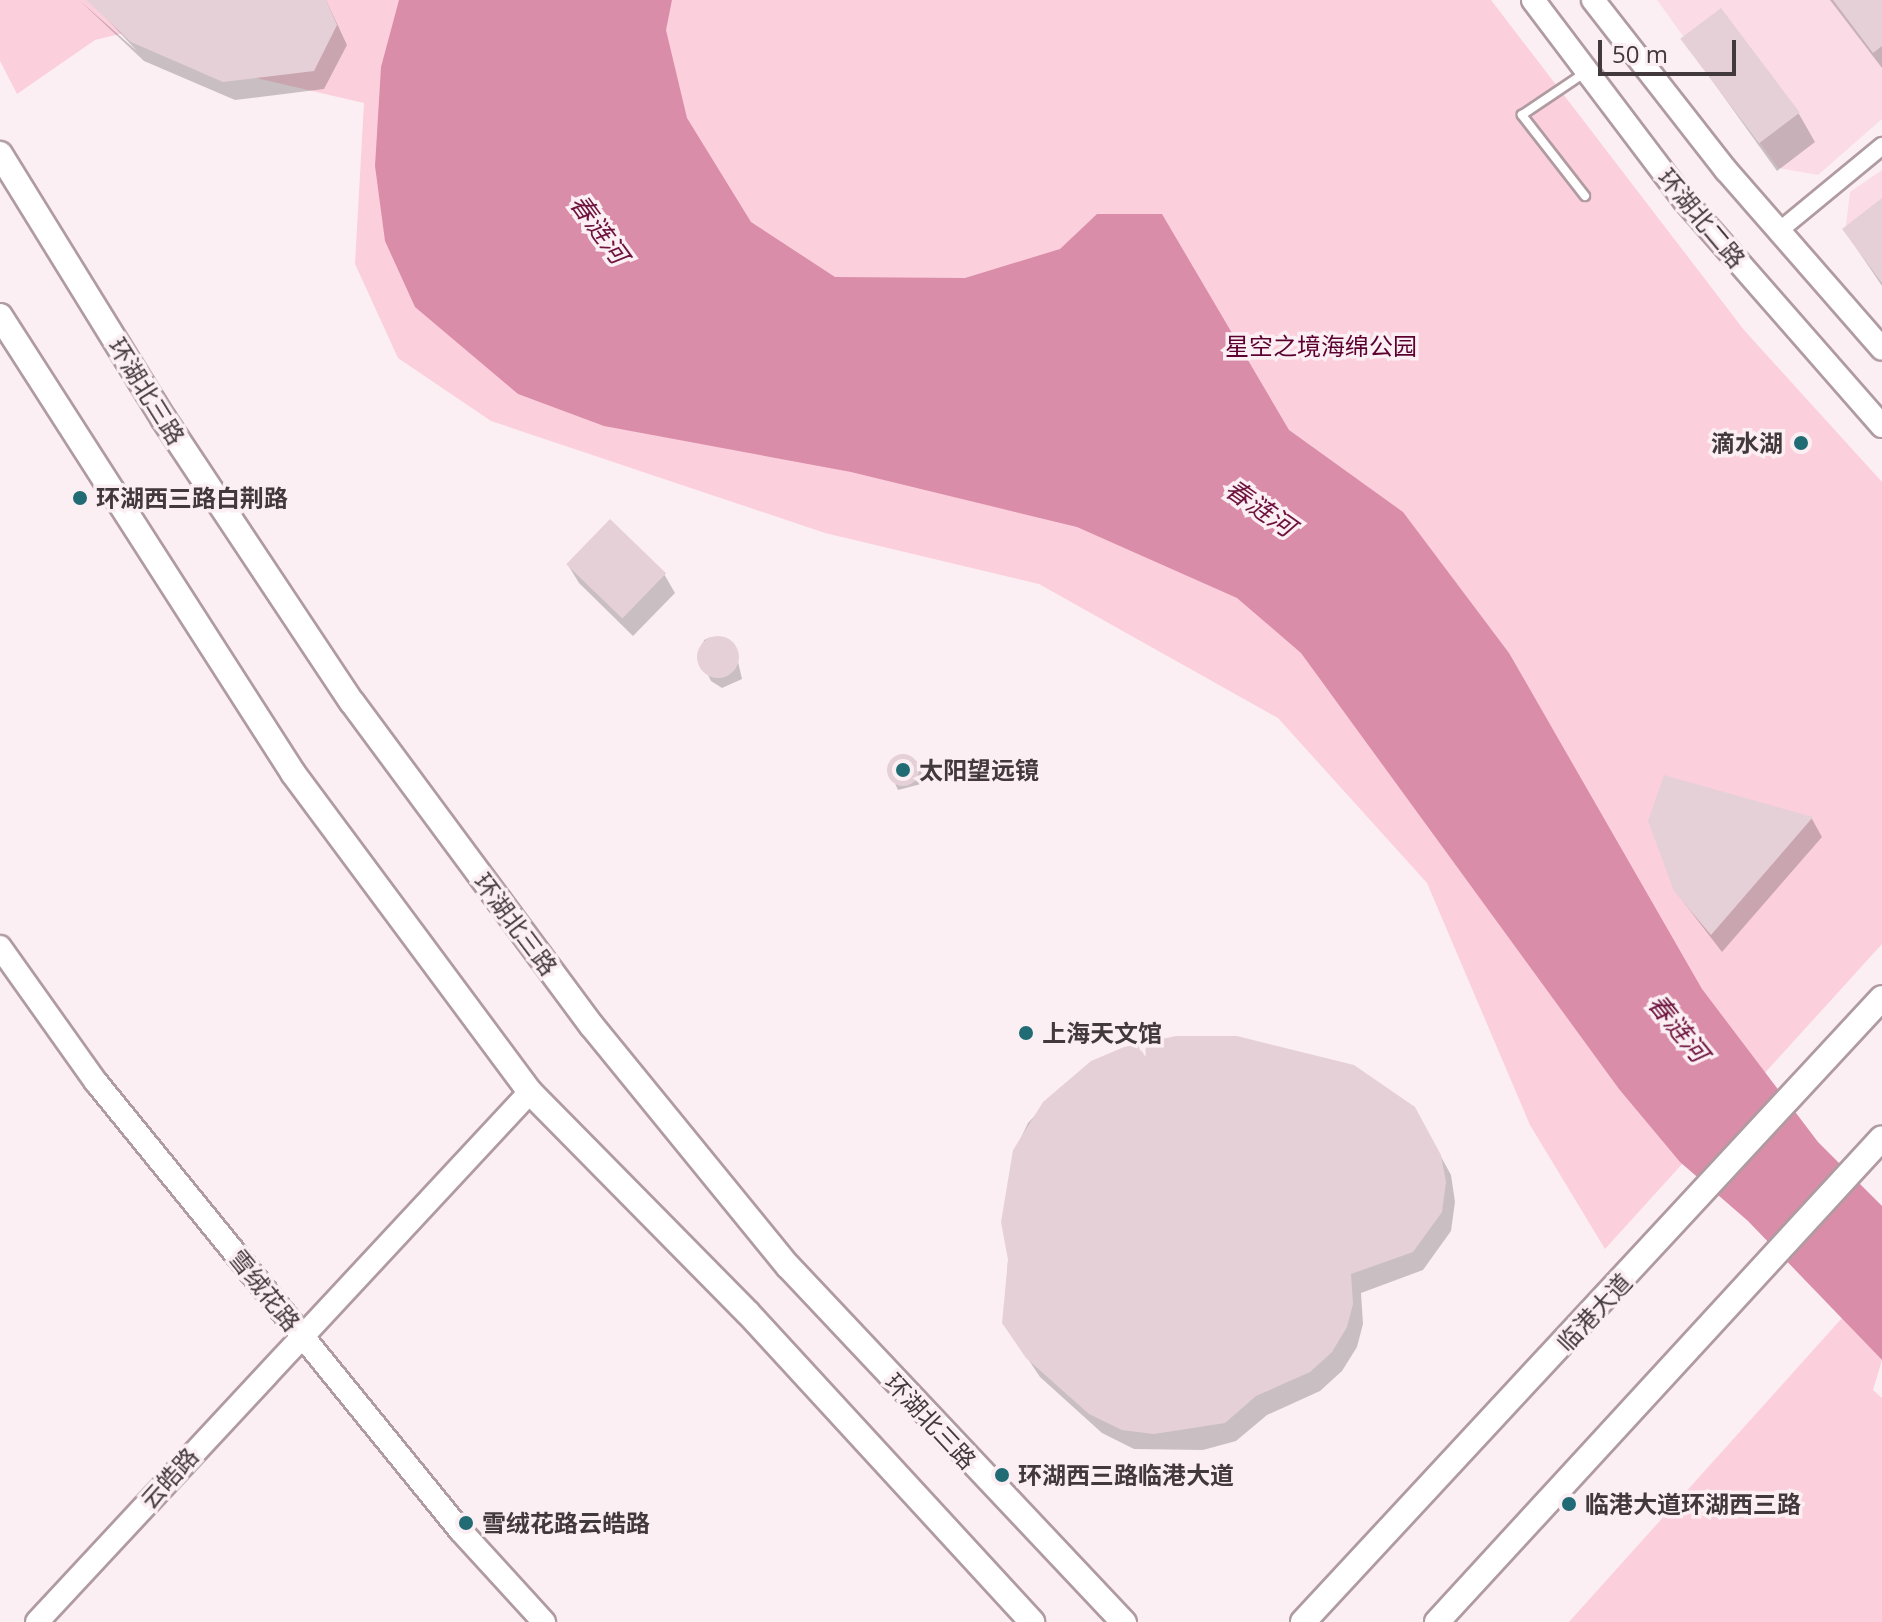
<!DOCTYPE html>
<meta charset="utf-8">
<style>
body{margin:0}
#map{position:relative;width:1882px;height:1622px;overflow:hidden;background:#fceff3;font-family:"Open Sans","Noto Sans SC",sans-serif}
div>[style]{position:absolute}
.built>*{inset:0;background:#fbdce6}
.green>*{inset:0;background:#fccfdd}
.water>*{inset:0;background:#da8da8}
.shadow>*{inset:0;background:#0003}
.building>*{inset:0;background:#e6d0d7;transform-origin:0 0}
.round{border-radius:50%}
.roads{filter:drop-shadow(2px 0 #b09ba1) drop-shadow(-2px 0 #b09ba1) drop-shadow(0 2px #b09ba1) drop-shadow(0 -2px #b09ba1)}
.lane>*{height:8px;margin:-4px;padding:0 4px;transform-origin:4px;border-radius:4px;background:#fff}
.street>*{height:16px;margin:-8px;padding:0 8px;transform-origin:8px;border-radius:8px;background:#fff}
.secondary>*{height:22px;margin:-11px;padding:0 11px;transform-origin:11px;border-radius:11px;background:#fff}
.primary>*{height:24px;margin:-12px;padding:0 12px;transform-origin:12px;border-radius:12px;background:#fff}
.dots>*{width:22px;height:22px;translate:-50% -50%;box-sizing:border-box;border:4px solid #fceff3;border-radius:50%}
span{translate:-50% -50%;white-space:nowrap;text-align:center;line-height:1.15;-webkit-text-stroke:7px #fceff3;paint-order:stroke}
.street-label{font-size:24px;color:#42393c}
.park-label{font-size:24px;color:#5c0030}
.poi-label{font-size:24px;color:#42393c;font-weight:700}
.right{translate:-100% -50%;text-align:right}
.left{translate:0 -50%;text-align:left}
.water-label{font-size:26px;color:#6e133e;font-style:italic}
.scale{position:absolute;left:1598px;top:40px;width:138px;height:36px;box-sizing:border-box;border:4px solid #42393c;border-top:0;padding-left:10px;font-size:24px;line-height:28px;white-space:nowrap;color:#42393c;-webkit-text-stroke:6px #fceff3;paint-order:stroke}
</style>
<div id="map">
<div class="built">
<i style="clip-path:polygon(1657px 0,1882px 0,1882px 119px,1818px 175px,1778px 168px)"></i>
<i style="clip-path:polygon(1882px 170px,1882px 273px,1845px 232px,1850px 192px)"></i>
</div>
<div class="green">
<i style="clip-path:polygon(0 0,1491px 0,1744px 330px,1882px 482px,1882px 944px,1605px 1249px,1530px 1125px,1427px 883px,1278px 718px,1039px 584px,825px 533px,491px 421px,398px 358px,355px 264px,364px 103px,248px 76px,181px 19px,95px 40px,17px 94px,0 61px)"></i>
<i style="clip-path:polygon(1842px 1318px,1882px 1360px,1873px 1390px,1882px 1398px,1882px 1622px,1569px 1622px)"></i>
</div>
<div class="water">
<i style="clip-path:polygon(399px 0,672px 0,666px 30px,687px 118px,751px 222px,835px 277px,965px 278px,1060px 249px,1097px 214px,1162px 214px,1289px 430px,1403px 512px,1509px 653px,1702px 989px,1818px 1142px,1882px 1206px,1882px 1360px,1748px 1221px,1680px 1162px,1619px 1089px,1301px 653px,1237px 598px,1077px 527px,851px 472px,604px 426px,518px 394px,415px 307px,385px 241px,375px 166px,381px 67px)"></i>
</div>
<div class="shadow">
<i style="clip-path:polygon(79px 0,137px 51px,89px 0,326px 0,347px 45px,324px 89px,235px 100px,144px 61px)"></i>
<i style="clip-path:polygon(1830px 0,1882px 0,1882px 68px)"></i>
<i style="clip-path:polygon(1683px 40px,1799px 114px,1815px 142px,1777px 171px)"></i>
<i style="clip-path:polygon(1882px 202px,1882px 286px,1844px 230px)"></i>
<i style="clip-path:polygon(568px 565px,664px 574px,675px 593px,633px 636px,579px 583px)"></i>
<i style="clip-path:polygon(711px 637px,734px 644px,742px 679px,722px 688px,711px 681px,700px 659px,704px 640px)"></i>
<i style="clip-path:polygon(910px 758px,918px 762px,925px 783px,898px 790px,888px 768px)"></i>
<i style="clip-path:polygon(1666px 777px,1812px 819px,1822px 837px,1722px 952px,1675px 891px)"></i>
<i style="clip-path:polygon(1062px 1086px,1427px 1131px,1451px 1175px,1455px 1202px,1451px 1231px,1423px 1270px,1361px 1293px,1363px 1324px,1357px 1347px,1342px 1371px,1320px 1391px,1267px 1415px,1236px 1441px,1203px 1450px,1134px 1449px,1102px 1433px,1040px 1377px,1004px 1323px,1015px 1150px,1028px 1123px)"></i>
</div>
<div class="building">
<i style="clip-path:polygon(86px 0,326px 0,337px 25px,314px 71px,223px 82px,131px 42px)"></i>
<i style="clip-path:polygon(1833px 0,1882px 0,1882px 46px,1873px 53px)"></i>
<i style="left:1721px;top:8px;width:131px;height:51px;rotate:53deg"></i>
<i style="clip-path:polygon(1882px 198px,1882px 283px,1842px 229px)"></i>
<i style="left:610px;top:519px;width:78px;height:63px;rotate:44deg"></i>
<i class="round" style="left:697px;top:636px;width:42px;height:42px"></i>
<i class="round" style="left:887px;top:754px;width:32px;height:32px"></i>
<i style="clip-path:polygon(1664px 775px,1813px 817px,1711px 935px,1674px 891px,1648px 821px)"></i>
<i style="clip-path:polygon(1176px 1036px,1237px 1036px,1354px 1065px,1415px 1107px,1441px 1155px,1446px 1182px,1442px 1212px,1413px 1252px,1351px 1274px,1353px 1304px,1347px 1327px,1332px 1352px,1310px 1372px,1256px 1396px,1225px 1423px,1154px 1434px,1122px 1430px,1089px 1414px,1026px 1358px,1002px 1323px,1008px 1260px,1001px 1222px,1013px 1150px,1043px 1102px,1091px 1061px,1124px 1047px)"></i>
</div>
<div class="roads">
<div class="lane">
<i style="left:1585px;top:196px;width:103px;rotate:-127.9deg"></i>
<i style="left:1522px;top:115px;width:77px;rotate:-33.9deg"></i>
</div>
<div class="street">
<i style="left:1779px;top:231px;width:134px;rotate:-39.5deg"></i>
</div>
<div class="secondary">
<i style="left:1533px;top:0;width:252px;rotate:52.9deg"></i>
<i style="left:1685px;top:201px;width:299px;rotate:48.8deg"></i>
<i style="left:1593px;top:0;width:216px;rotate:52deg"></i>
<i style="left:1726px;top:170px;width:237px;rotate:48.9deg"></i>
<i style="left:0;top:947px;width:166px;rotate:54.6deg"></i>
<i style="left:96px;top:1082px;width:577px;rotate:50.91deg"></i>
<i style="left:460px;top:1530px;width:125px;rotate:47.6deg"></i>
<i style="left:37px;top:1622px;width:724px;rotate:-47.07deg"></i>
</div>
<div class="primary">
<i style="left:0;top:154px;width:310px;rotate:58.3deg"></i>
<i style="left:163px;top:418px;width:341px;rotate:56.4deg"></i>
<i style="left:352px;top:702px;width:403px;rotate:53.5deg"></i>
<i style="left:592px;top:1026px;width:310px;rotate:50.8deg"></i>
<i style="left:788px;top:1266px;width:490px;rotate:46.7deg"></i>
<i style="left:0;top:316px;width:543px;rotate:57.33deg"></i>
<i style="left:293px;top:773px;width:397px;rotate:53.4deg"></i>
<i style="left:530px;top:1092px;width:310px;rotate:45.4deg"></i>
<i style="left:748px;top:1313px;width:420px;rotate:47.4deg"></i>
<i style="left:1303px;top:1622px;width:851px;rotate:-47.14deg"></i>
<i style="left:1437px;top:1622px;width:657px;rotate:-47.4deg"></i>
</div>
</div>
<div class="dots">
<i style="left:1801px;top:443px;background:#216b75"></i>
<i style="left:80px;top:498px;background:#216b75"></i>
<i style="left:903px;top:770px;background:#216b75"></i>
<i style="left:1026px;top:1033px;background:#216b75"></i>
<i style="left:1002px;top:1475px;background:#216b75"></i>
<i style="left:1569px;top:1504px;background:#216b75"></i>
<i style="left:466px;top:1523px;background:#216b75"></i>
</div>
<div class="street-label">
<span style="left:1702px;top:218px;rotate:50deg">环湖北二路</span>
<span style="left:147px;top:391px;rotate:58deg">环湖北三路</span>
<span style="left:516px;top:924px;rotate:53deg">环湖北三路</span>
<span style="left:265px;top:1290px;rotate:51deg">雪绒花路</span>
<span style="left:1594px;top:1312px;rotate:-47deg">临港大道</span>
<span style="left:931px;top:1421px;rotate:47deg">环湖北三路</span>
<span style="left:169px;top:1478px;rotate:-48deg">云皓路</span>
</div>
<div class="park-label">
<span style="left:1321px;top:346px">星空之境海绵公园</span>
</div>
<div class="poi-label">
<span class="right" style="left:1783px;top:443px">滴水湖</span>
<span class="left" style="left:96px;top:498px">环湖西三路白荆路</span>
<span class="left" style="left:919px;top:770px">太阳望远镜</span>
<span class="left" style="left:1042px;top:1033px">上海天文馆</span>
<span class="left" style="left:1018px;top:1475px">环湖西三路临港大道</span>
<span class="left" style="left:1585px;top:1504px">临港大道环湖西三路</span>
<span class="left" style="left:482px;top:1523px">雪绒花路云皓路</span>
</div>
<div class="water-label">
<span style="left:599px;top:229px;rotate:54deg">春涟河</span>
<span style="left:1260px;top:508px;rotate:35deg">春涟河</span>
<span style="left:1678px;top:1028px;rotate:51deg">春涟河</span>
</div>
<div class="scale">50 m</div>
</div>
